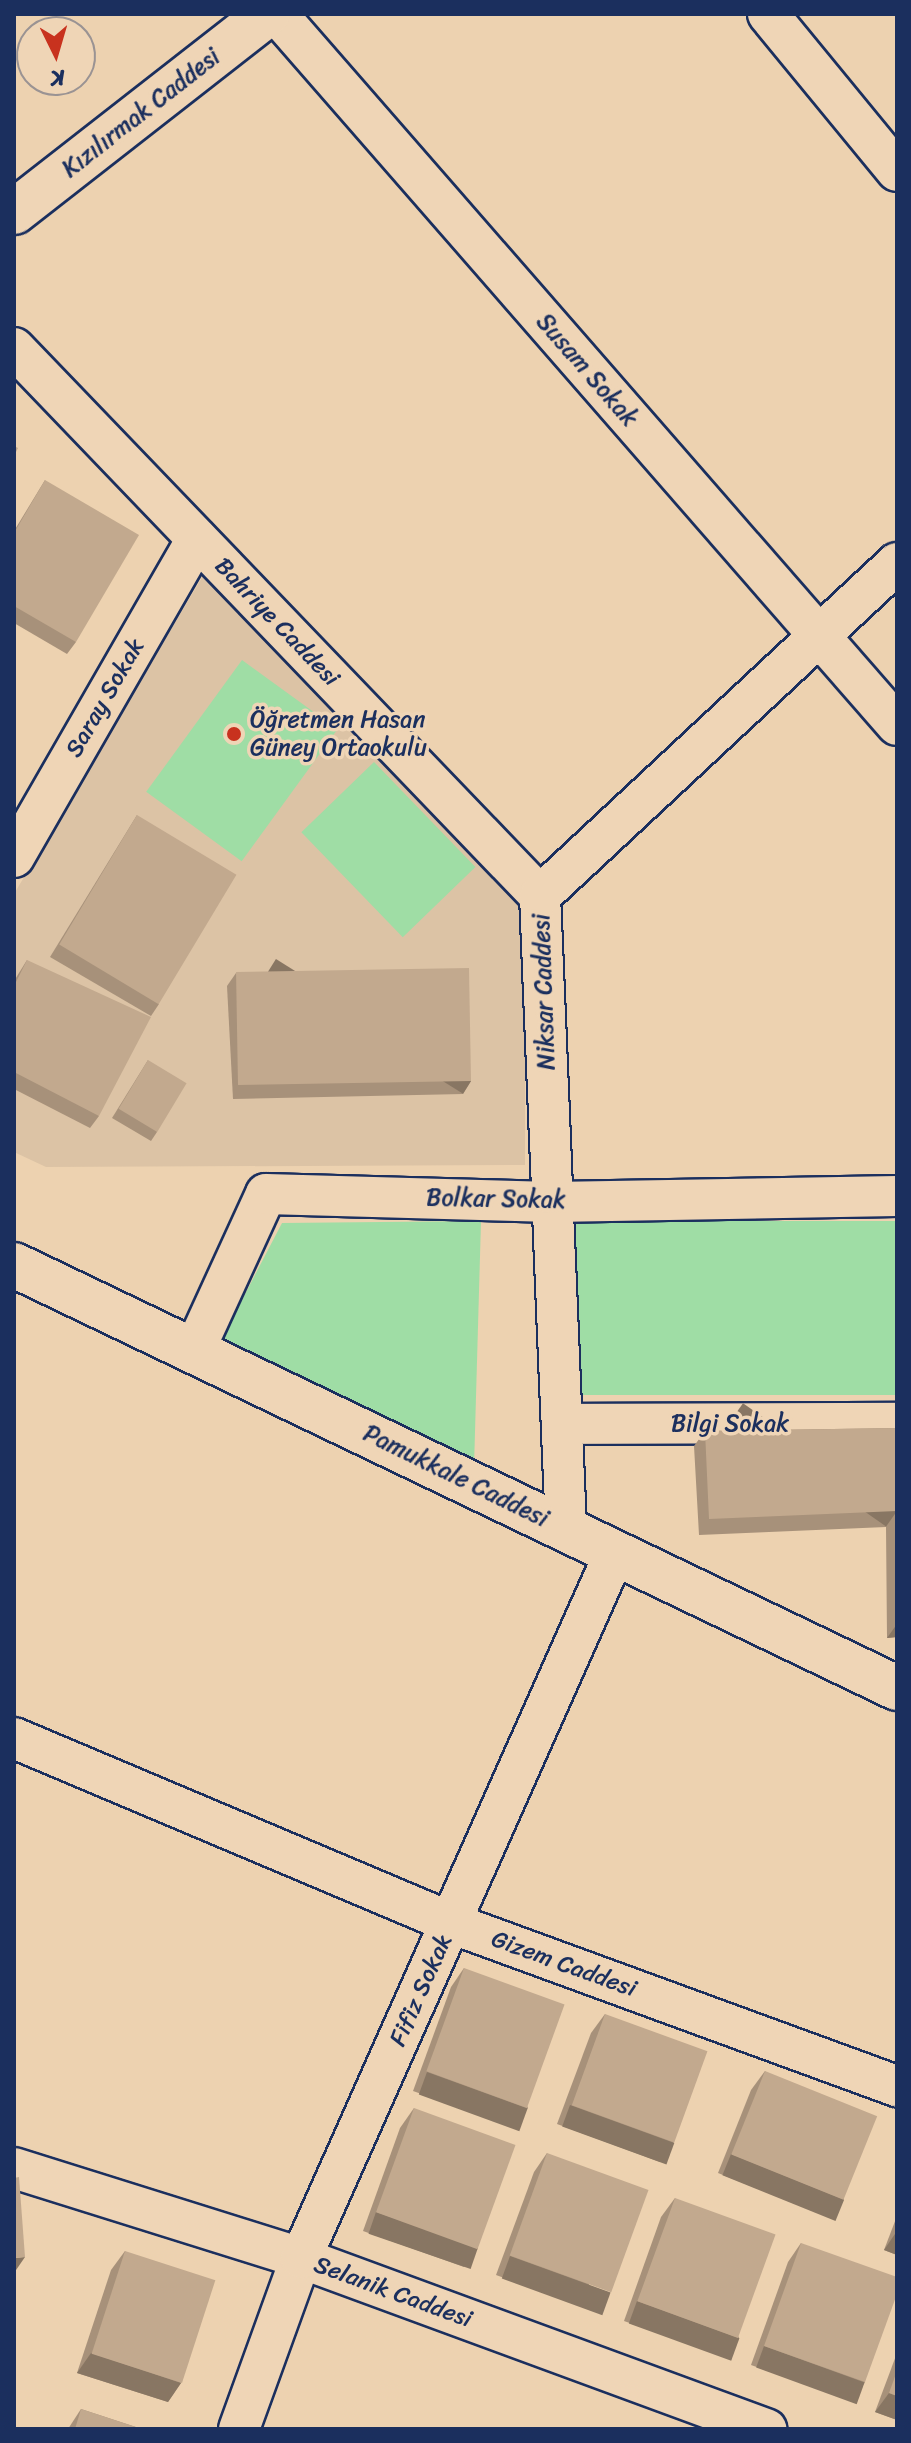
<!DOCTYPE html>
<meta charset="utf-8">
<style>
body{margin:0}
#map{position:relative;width:911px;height:2443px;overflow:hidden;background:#edd2b0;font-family:Sriracha,sans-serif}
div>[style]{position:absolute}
.built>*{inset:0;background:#dcc3a5}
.green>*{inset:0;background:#9fdda5;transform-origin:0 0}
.roads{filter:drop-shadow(2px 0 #1b2f5e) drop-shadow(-2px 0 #1b2f5e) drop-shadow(0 2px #1b2f5e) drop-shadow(0 -2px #1b2f5e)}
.minor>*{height:40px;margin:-20px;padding:0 20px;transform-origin:20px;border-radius:20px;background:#efd5b6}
.tertiary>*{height:44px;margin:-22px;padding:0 22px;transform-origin:22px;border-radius:22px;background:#efd5b6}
.wall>*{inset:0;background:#a7917a}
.shaded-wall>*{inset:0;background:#887663;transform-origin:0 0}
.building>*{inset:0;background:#c2a98e;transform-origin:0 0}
.dots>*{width:22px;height:22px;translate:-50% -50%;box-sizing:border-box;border:4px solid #efd5b6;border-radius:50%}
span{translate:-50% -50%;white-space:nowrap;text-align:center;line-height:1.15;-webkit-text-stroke:7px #efd5b6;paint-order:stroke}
.street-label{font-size:24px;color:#1b2f5e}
.poi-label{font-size:24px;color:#1b2f5e}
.left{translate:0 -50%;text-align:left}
.frame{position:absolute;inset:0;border:16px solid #1b2f5e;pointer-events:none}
.north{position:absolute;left:16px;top:16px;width:80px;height:80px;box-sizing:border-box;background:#efd5b6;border:2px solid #9a9393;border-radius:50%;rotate:175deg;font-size:22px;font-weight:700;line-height:32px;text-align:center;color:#1b2f5e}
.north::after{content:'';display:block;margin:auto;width:28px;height:36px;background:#c8321e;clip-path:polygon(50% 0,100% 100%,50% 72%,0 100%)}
</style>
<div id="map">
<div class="built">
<i style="clip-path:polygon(204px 574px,525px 906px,525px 1165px,46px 1167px,14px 1152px,14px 894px)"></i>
</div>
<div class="green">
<i style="left:242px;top:660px;width:118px;height:163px;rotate:36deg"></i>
<i style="left:374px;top:762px;width:146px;height:101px;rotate:46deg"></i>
<i style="clip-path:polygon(481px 1221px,474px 1467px,220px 1342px,282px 1223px)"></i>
<i style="left:897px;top:1221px;width:174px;height:327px;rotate:90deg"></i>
</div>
<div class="roads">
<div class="minor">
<i style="left:277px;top:14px;width:943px;rotate:48.91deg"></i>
<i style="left:768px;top:14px;width:203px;rotate:50.6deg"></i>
<i style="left:14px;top:348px;width:760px;rotate:46.17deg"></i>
<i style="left:14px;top:857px;width:367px;rotate:-60.1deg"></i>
<i style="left:195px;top:1349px;width:170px;rotate:-65.4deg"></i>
<i style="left:266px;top:1194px;width:286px;rotate:1.6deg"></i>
<i style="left:552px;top:1202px;width:345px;rotate:-1deg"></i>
<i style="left:562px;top:1424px;width:335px;rotate:-0.2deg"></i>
<i style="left:566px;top:1529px;width:634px;rotate:-92.35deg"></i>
<i style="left:540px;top:896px;width:488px;rotate:-43deg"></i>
<i style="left:14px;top:1738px;width:475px;rotate:22.9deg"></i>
<i style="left:451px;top:1923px;width:475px;rotate:20.1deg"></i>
<i style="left:14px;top:2168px;width:301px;rotate:17.4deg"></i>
<i style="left:301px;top:2258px;width:496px;rotate:20.2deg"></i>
<i style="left:239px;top:2429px;width:182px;rotate:-70.1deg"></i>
<i style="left:301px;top:2258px;width:770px;rotate:-66deg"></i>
</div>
<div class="tertiary">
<i style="left:14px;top:212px;width:321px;rotate:-38deg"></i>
<i style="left:14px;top:1265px;width:979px;rotate:25.6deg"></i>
</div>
</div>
<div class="wall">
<i style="clip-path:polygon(45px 480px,76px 642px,67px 654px,14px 623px,14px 531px)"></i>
<i style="clip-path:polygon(137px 815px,159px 1004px,151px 1016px,50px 957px)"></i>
<i style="clip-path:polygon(27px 960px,99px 1116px,90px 1128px,14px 1089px,14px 981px)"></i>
<i style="clip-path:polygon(236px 973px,471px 1081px,463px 1094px,233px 1099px,227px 986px)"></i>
<i style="clip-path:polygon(148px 1060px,157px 1132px,151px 1141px,112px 1118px)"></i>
<i style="clip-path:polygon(897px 1428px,897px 1637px,887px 1638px,886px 1527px,699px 1535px,694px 1446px,705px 1431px)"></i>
<i style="clip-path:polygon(464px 1968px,528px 2108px,514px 2127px,413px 2091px,451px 1987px)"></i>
<i style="clip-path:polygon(605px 2014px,674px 2143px,660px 2162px,557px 2124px,591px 2033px)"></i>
<i style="clip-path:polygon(765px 2071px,844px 2199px,831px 2218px,718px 2173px,751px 2090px)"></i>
<i style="clip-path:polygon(414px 2108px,478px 2248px,464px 2267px,363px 2231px,400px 2128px)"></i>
<i style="clip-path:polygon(547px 2153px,598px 2312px,496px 2275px,534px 2172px)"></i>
<i style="clip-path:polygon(675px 2198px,739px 2338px,725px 2357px,624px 2321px,661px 2217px)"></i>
<i style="clip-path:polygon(897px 2216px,897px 2255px,884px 2250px)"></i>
<i style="clip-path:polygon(801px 2243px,865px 2382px,852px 2401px,751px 2365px,788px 2262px)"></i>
<i style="clip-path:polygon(125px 2251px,181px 2383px,168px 2402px,77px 2373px,111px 2270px)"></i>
<i style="clip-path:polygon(897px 2353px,897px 2420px,875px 2412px)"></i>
<i style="clip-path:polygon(81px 2409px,142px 2429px,68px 2429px)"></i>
</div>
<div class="shaded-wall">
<i style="left:471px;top:1081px;width:15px;height:230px;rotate:122deg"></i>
<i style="left:897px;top:1511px;width:19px;height:188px;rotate:125deg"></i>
<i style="clip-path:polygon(897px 1624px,897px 1637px,887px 1638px)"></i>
<i style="left:427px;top:2072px;width:107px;height:24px;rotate:20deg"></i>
<i style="left:570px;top:2105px;width:111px;height:23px;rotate:20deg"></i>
<i style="left:731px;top:2154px;width:122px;height:23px;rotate:22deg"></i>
<i style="left:376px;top:2212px;width:108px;height:23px;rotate:19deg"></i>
<i style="clip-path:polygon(897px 2231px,897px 2255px,884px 2250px)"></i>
<i style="left:510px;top:2256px;width:107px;height:24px;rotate:20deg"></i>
<i style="clip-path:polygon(25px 2257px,14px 2273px,14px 2258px)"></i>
<i style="left:637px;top:2301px;width:109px;height:24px;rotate:20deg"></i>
<i style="left:764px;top:2346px;width:107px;height:23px;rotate:20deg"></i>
<i style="clip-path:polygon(91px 2353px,181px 2383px,168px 2402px,77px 2373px)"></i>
<i style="clip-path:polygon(889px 2393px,897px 2396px,897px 2420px,875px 2412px)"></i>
</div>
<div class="building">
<i style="clip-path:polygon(14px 446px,18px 448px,14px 456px)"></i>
<i style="clip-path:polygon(45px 480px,139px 535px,76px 642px,14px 606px,14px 533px)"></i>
<i style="left:137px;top:815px;width:116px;height:151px;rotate:31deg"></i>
<i style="clip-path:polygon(27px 960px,151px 1017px,99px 1116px,14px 1072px,14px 986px)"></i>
<i style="left:469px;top:968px;width:113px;height:233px;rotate:89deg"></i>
<i style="left:148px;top:1060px;width:45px;height:57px;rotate:31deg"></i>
<i style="clip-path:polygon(897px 1428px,897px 1514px,897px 1511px,709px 1519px,705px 1431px)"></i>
<i style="left:464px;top:1968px;width:107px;height:110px;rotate:20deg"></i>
<i style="left:605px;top:2014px;width:109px;height:97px;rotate:20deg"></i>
<i style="left:765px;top:2071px;width:121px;height:90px;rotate:22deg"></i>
<i style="left:414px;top:2108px;width:108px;height:111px;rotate:20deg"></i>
<i style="left:547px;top:2153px;width:108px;height:109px;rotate:20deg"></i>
<i style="clip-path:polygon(19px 2177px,25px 2257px,14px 2258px,14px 2178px)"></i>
<i style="left:675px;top:2198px;width:107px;height:110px;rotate:20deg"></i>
<i style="clip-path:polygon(801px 2243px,897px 2277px,897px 2294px,865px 2382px,764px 2346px)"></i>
<i style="left:125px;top:2251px;width:95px;height:108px;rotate:18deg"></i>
<i style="clip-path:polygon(897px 2371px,897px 2396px,889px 2393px)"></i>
<i style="clip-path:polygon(81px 2409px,142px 2429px,75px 2429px)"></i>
</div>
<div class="dots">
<i style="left:234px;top:734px;background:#c8321e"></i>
</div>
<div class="street-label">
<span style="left:141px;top:113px;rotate:-38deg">Kızılırmak Caddesi</span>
<span style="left:587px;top:370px;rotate:49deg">Susam Sokak</span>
<span style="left:277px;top:622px;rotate:46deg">Bahriye Caddesi</span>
<span style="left:105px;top:698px;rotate:-60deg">Saray Sokak</span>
<span style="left:544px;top:992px;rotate:-92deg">Niksar Caddesi</span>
<span style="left:496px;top:1199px;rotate:1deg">Bolkar Sokak</span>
<span style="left:730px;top:1424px">Bilgi Sokak</span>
<span style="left:456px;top:1476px;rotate:26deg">Pamukkale Caddesi</span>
<span style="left:564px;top:1964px;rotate:20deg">Gizem Caddesi</span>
<span style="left:421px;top:1990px;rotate:-66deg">Fifiz Sokak</span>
<span style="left:393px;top:2292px;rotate:20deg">Selanik Caddesi</span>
</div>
<div class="poi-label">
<span class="left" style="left:250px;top:734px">Öğretmen Hasan<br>Güney Ortaokulu</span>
</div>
<div class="frame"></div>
<div class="north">K</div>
</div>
